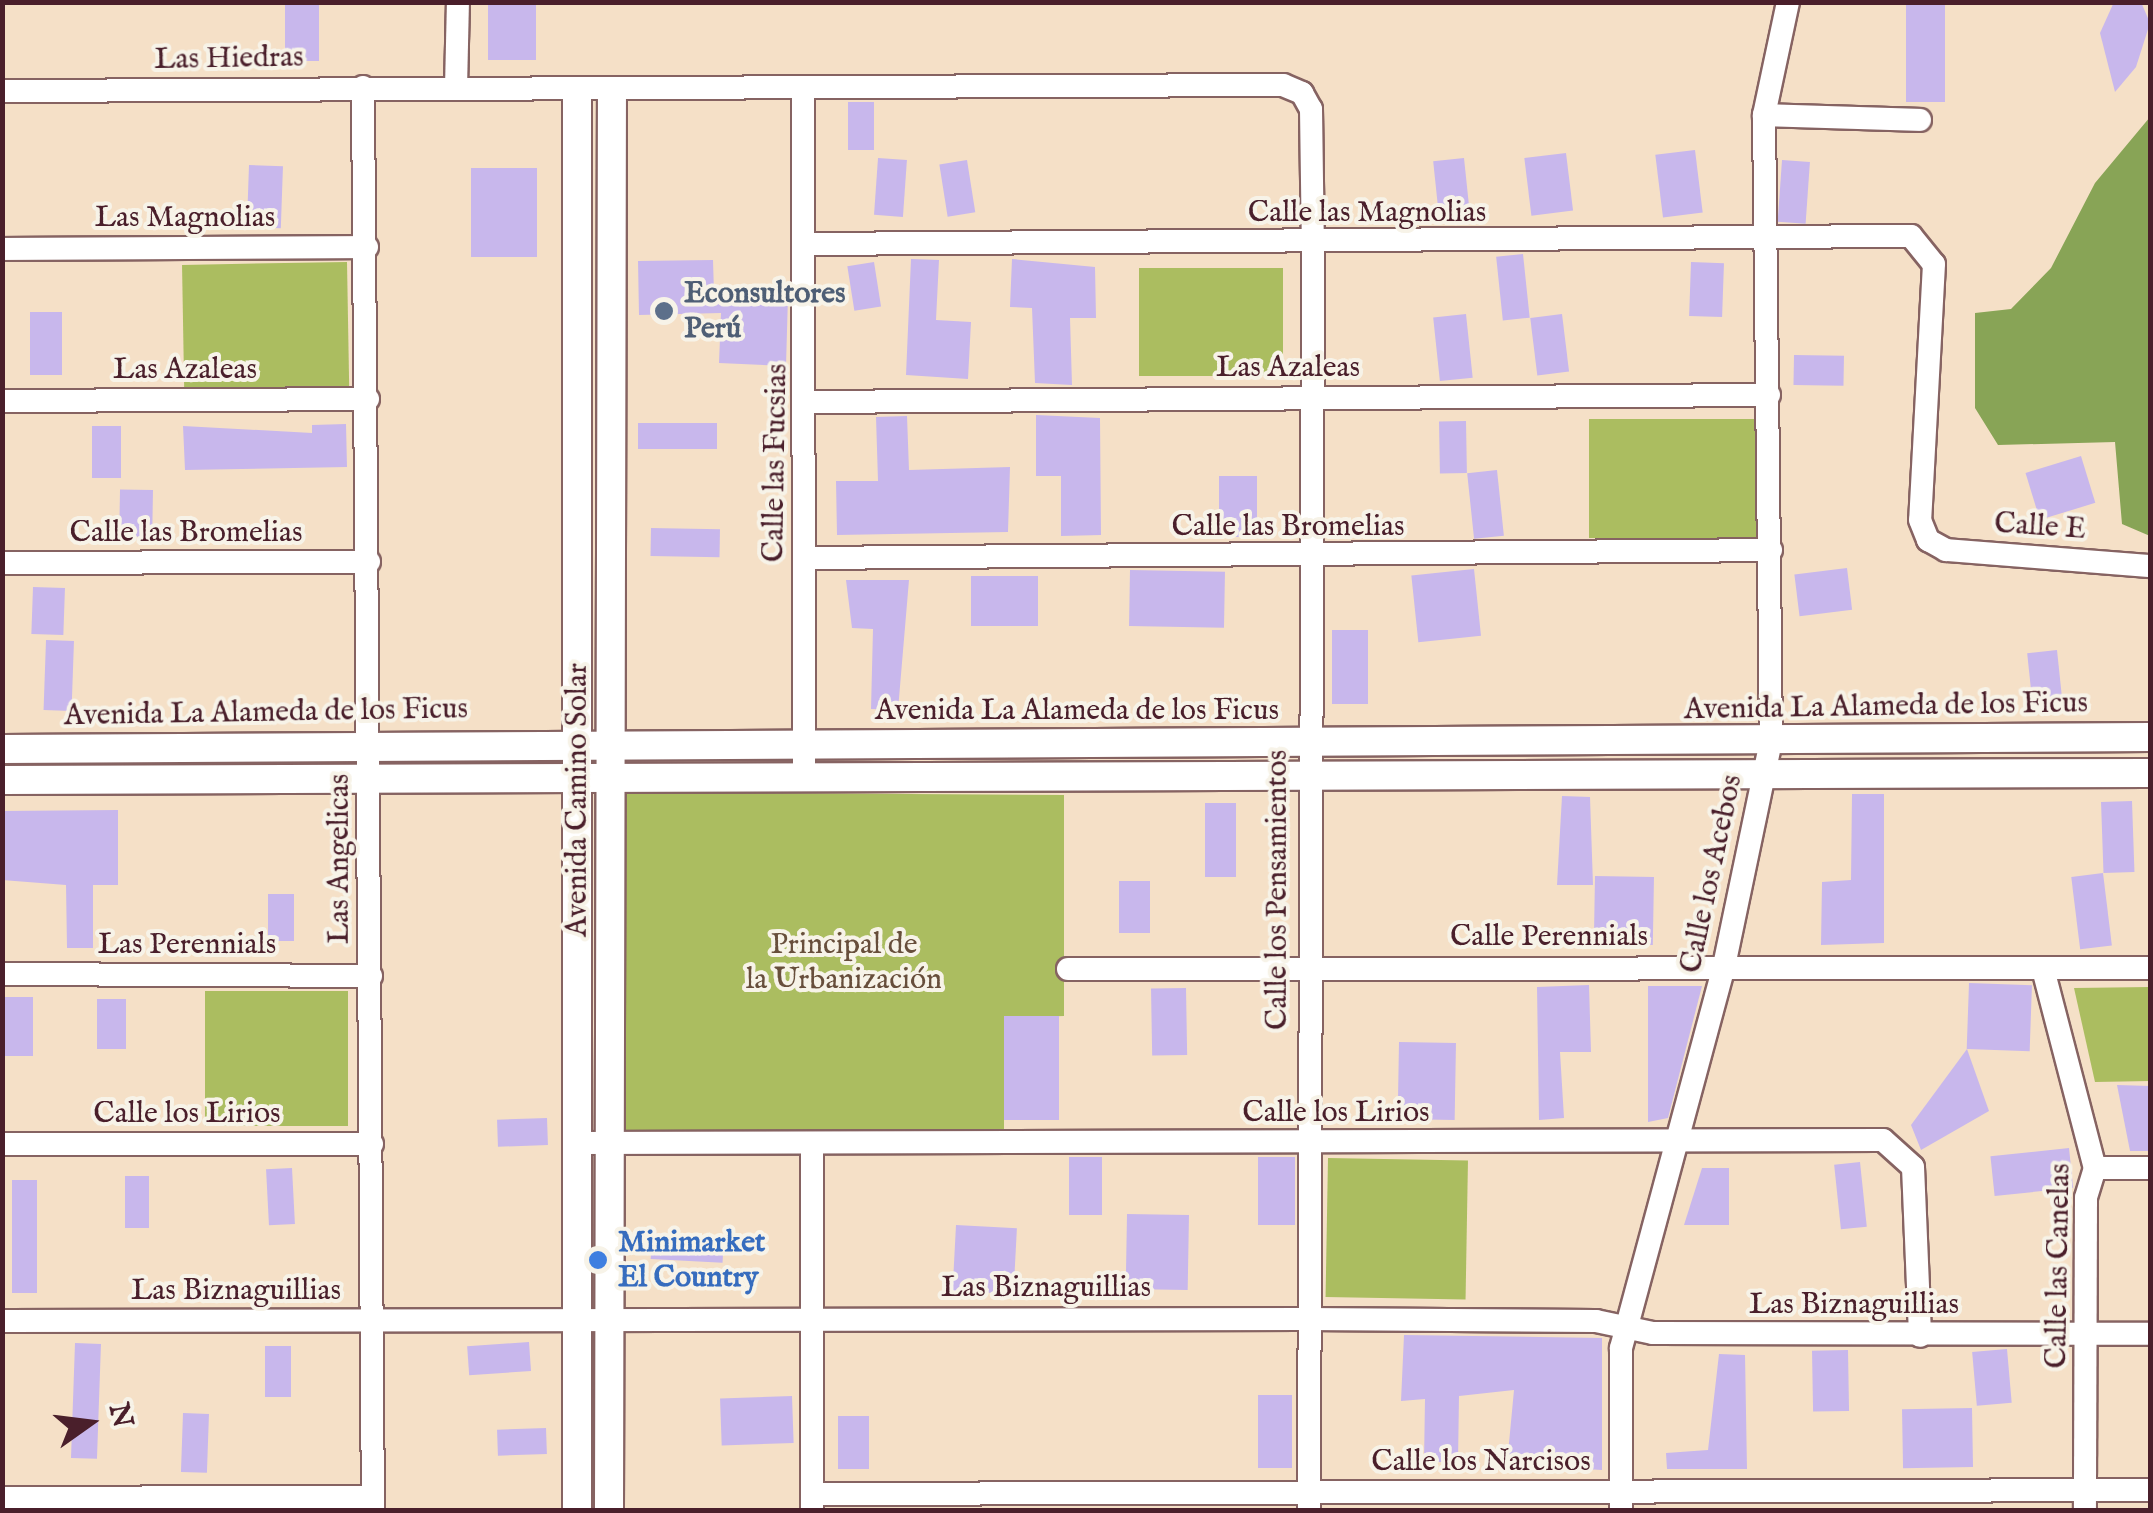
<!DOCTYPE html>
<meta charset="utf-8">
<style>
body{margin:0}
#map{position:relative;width:2153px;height:1513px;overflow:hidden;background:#f5e0c7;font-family:"IM FELL English",serif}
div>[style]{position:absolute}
.green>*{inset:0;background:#abbd60;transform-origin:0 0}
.forest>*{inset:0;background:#88a456}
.building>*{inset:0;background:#c8b7ec;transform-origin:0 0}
.roads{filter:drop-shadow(2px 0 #866362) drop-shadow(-2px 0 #866362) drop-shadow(0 2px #866362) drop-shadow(0 -2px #866362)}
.minor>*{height:22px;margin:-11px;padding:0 11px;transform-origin:11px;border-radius:11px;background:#fff}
.tertiary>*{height:28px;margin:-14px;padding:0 14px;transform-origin:14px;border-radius:14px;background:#fff}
.dots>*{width:28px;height:28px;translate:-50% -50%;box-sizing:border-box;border:5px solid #f7f3e8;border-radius:50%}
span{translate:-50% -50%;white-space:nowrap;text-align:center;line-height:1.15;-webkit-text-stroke:8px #f7f3e8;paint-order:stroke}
.street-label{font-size:30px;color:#4a1f2b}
.service-label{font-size:30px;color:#4e5e75;font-weight:700}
.left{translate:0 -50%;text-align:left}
.park-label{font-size:30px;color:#674e3b}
.shop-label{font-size:30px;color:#366cbe;font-weight:700}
.frame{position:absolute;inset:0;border:5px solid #4a1f2b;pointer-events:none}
.north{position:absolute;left:40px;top:1373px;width:100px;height:100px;-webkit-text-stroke:8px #f7f3e8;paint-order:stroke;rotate:76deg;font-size:28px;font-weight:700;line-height:40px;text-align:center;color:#4a1f2b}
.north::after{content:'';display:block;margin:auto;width:35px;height:45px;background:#4a1f2b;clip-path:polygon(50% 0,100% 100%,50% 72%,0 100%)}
</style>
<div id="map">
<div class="green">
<i style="left:347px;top:262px;width:124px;height:165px;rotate:89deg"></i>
<i style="left:1139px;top:268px;width:144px;height:108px"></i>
<i style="left:1589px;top:419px;width:167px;height:119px"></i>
<i style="clip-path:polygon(625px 792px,1064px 795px,1064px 1016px,1004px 1018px,1004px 1130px,625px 1132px)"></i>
<i style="clip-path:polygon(2150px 987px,2150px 1081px,2095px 1082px,2074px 988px)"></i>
<i style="left:205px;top:991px;width:143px;height:135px"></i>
<i style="left:1328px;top:1158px;width:140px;height:139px;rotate:1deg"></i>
</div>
<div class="forest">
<i style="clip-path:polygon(2150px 117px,2150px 536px,2122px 524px,2115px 442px,1998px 445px,1975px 408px,1975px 313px,2011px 309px,2051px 268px,2095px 183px)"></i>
</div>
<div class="building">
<i style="left:285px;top:2px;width:34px;height:59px"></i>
<i style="left:488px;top:2px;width:48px;height:58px"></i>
<i style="left:1906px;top:2px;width:39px;height:100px"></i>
<i style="clip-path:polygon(2114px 2px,2141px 2px,2150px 23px,2136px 67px,2115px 92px,2100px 33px)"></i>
<i style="left:848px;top:102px;width:26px;height:48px"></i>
<i style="left:1695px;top:150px;width:63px;height:40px;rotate:83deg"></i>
<i style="left:1566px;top:153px;width:58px;height:42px;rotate:83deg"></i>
<i style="left:878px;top:158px;width:29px;height:57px;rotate:4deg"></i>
<i style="left:1464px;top:158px;width:58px;height:31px;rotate:84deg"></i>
<i style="left:967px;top:160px;width:53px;height:28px;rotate:81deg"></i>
<i style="left:1782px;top:160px;width:28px;height:62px;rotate:4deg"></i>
<i style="left:249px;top:165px;width:34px;height:62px;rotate:2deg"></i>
<i style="left:471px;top:168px;width:66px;height:89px"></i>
<i style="left:1523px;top:254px;width:64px;height:27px;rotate:84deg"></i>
<i style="clip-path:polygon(911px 259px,939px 260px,936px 320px,971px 322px,968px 379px,906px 375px)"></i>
<i style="clip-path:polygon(1012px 259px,1095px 267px,1096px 318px,1070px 318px,1072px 385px,1035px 383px,1032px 308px,1010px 307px)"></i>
<i style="clip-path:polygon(713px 260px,714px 293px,788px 296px,786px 366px,719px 363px,721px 313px,639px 315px,638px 261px)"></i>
<i style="left:874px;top:262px;width:45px;height:27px;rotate:81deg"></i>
<i style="left:1691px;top:262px;width:33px;height:54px;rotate:2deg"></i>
<i style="left:30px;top:312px;width:32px;height:63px"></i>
<i style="left:1466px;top:314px;width:64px;height:33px;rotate:84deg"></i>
<i style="left:1562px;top:314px;width:58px;height:32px;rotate:83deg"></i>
<i style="left:1794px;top:355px;width:50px;height:30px;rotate:1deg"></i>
<i style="clip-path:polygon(1036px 415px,1100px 418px,1101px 535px,1061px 536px,1061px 476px,1036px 476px)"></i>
<i style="clip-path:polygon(907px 416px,909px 470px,1010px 467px,1008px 532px,837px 535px,836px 481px,878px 481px,876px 417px)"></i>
<i style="left:1466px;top:421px;width:52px;height:27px;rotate:89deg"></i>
<i style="left:717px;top:423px;width:26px;height:79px;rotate:90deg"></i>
<i style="clip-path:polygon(346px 424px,347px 467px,185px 470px,183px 426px,312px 433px,312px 425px)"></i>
<i style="left:92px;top:426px;width:29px;height:52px"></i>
<i style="left:2081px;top:456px;width:49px;height:58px;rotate:73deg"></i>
<i style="left:1497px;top:470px;width:66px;height:30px;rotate:84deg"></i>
<i style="left:1257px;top:476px;width:61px;height:38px;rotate:90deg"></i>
<i style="left:153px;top:490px;width:47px;height:33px;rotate:91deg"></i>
<i style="left:651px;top:528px;width:69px;height:28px;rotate:1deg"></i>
<i style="left:1847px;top:568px;width:42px;height:53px;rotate:83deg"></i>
<i style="left:1474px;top:569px;width:67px;height:63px;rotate:84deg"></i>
<i style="left:1130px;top:570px;width:95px;height:56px;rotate:1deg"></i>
<i style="left:971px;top:576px;width:67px;height:50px"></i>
<i style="clip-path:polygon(846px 580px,909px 580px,898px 710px,871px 709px,873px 629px,852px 628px)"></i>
<i style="left:33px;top:587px;width:32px;height:47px;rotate:2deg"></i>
<i style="left:1332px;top:630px;width:36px;height:74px"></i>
<i style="left:46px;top:640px;width:28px;height:70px;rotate:2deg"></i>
<i style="left:2057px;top:650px;width:57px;height:30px;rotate:84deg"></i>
<i style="clip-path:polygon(1852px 794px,1884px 794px,1884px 943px,1821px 945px,1822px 882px,1851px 880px)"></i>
<i style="clip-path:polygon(1562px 796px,1590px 797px,1593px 885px,1557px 885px)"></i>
<i style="left:2132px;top:801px;width:71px;height:31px;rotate:88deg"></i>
<i style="left:1205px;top:803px;width:31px;height:74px"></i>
<i style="clip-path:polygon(118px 810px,118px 885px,93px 885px,93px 948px,67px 948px,66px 885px,2px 880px,2px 811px)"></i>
<i style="left:2103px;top:873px;width:73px;height:32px;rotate:83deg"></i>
<i style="left:1595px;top:876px;width:59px;height:68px;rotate:1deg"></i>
<i style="left:1119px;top:881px;width:31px;height:52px"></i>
<i style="left:268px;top:894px;width:26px;height:47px"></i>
<i style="left:1969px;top:983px;width:63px;height:66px;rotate:2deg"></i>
<i style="clip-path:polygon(1589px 985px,1591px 1052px,1560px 1052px,1564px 1118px,1539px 1120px,1537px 987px)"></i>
<i style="clip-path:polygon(1648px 986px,1702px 986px,1668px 1118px,1648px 1122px)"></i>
<i style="left:1186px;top:988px;width:67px;height:35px;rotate:89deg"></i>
<i style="left:2px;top:997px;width:31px;height:59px"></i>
<i style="left:97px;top:999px;width:29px;height:50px"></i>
<i style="left:1059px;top:1016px;width:104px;height:55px;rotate:90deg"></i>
<i style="left:1399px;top:1042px;width:57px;height:77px;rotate:1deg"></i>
<i style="clip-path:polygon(1967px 1049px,1989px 1111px,1921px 1150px,1911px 1125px)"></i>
<i style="clip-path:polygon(2117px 1085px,2150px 1086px,2150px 1151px,2130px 1151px)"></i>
<i style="left:547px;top:1118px;width:27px;height:50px;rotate:88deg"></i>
<i style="left:2069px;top:1148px;width:40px;height:79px;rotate:84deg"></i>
<i style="left:1069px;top:1157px;width:33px;height:58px"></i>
<i style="left:1295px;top:1157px;width:68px;height:37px;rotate:90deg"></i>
<i style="left:1860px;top:1162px;width:65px;height:26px;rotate:84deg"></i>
<i style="left:292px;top:1168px;width:56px;height:26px;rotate:87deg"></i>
<i style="clip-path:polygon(1702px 1168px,1729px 1168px,1729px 1225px,1684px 1225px)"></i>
<i style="left:125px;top:1176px;width:24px;height:52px"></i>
<i style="left:12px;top:1180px;width:25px;height:113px"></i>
<i style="left:1127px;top:1214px;width:62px;height:75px;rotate:1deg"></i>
<i style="left:956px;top:1225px;width:61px;height:66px;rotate:3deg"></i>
<i style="left:652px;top:1233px;width:72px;height:26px;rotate:3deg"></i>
<i style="clip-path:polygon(1404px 1335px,1602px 1338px,1602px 1470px,1507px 1464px,1514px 1390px,1459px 1396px,1458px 1462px,1424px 1462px,1425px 1399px,1401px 1401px)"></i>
<i style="left:529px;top:1342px;width:29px;height:62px;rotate:86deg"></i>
<i style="left:75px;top:1343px;width:26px;height:115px;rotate:2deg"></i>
<i style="left:265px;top:1346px;width:26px;height:51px"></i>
<i style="left:2007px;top:1349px;width:54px;height:35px;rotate:85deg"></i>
<i style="left:1848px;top:1350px;width:61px;height:36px;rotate:89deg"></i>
<i style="clip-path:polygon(1719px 1354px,1745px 1355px,1747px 1469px,1667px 1469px,1666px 1453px,1708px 1450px)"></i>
<i style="left:1258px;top:1395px;width:34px;height:73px"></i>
<i style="left:792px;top:1396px;width:47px;height:72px;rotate:88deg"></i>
<i style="left:1972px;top:1408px;width:59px;height:70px;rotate:89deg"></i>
<i style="left:183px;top:1413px;width:26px;height:59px;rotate:2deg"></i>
<i style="left:838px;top:1416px;width:31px;height:53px"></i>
<i style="left:546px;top:1428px;width:26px;height:49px;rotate:88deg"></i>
</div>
<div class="roads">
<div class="minor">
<i style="left:363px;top:87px;width:1423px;rotate:89.6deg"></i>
<i style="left:456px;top:88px;width:86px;rotate:-88.7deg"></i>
<i style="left:803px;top:90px;width:688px;rotate:89.92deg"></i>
<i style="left:2px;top:91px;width:1281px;rotate:-0.27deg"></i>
<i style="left:1283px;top:85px;width:21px;rotate:23deg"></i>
<i style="left:1302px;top:93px;width:18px;rotate:61deg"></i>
<i style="left:1311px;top:109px;width:135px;rotate:89.2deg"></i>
<i style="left:1313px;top:244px;width:1266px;rotate:90.18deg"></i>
<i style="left:1764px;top:115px;width:156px;rotate:1.8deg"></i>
<i style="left:808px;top:244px;width:1103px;rotate:-0.42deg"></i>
<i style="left:1911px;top:236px;width:36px;rotate:51deg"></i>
<i style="left:1934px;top:264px;width:256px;rotate:93.1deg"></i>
<i style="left:1920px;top:520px;width:22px;rotate:68deg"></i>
<i style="left:1928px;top:540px;width:21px;rotate:29deg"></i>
<i style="left:1946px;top:550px;width:205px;rotate:4.5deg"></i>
<i style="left:2px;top:249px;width:365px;rotate:-0.3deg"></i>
<i style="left:2px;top:401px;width:366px;rotate:-0.3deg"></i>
<i style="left:807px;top:402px;width:962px;rotate:-0.42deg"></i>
<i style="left:805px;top:558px;width:966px;rotate:-0.47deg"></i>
<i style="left:2px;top:563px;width:367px;rotate:-0.2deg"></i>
<i style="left:1068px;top:969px;width:1082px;rotate:-0.05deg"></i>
<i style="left:2043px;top:969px;width:206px;rotate:75.4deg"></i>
<i style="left:2095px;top:1168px;width:31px;rotate:107deg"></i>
<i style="left:2086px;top:1198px;width:312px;rotate:90.2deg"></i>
<i style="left:2px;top:974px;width:369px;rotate:0.3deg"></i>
<i style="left:577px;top:1143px;width:1306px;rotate:-0.13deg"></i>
<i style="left:1883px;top:1140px;width:40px;rotate:42deg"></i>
<i style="left:1913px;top:1167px;width:169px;rotate:87.6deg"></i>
<i style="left:2px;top:1144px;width:370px"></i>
<i style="left:2095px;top:1168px;width:55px"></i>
<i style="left:2px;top:1321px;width:1303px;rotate:-0.09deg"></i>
<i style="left:1305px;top:1319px;width:291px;rotate:0.4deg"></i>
<i style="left:1596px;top:1321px;width:58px;rotate:11.9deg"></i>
<i style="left:1653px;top:1333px;width:497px;rotate:0.1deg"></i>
<i style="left:812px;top:1494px;width:1338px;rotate:-0.17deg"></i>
<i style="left:2px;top:1498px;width:371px;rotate:-0.2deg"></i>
<i style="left:812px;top:1510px;width:367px;rotate:-90deg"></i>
<i style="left:1621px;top:1510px;width:162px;rotate:-90deg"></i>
<i style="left:1621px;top:1348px;width:396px;rotate:-74.9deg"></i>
<i style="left:1724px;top:966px;width:230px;rotate:-78.2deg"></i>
<i style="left:1771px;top:741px;width:626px;rotate:-90.64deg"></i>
<i style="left:1764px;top:115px;width:116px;rotate:-78deg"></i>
</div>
<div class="tertiary">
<i style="left:2px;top:749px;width:2148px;rotate:-0.32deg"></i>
<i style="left:2px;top:780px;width:2148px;rotate:-0.19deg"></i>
<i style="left:577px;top:1510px;width:1417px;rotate:-90deg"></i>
<i style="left:609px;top:1510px;width:1419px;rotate:-89.88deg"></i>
</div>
</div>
<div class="dots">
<i style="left:664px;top:311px;background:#5c6f8a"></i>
<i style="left:598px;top:1260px;background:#3f7fe0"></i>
</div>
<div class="street-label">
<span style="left:229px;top:59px;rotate:-1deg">Las Hiedras</span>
<span style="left:1367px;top:213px">Calle las Magnolias</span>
<span style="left:185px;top:218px">Las Magnolias</span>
<span style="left:1288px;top:368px">Las Azaleas</span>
<span style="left:185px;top:370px">Las Azaleas</span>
<span style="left:776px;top:463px;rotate:-89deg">Calle las Fucsias</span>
<span style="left:1288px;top:527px">Calle las Bromelias</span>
<span style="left:2040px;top:527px;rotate:4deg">Calle E</span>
<span style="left:186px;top:533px">Calle las Bromelias</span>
<span style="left:1886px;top:707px;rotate:-1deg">Avenida La Alameda de los Ficus</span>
<span style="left:1077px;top:711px">Avenida La Alameda de los Ficus</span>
<span style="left:266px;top:713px;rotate:-1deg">Avenida La Alameda de los Ficus</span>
<span style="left:578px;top:800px;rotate:-90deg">Avenida Camino Solar</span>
<span style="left:340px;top:859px;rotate:-90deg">Las Angelicas</span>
<span style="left:1712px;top:874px;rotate:-78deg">Calle los Acebos</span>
<span style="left:1278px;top:890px;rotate:-90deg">Calle los Pensamientos</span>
<span style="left:1549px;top:937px">Calle Perennials</span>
<span style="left:187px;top:945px">Las Perennials</span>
<span style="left:1336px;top:1113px">Calle los Lirios</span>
<span style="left:187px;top:1114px">Calle los Lirios</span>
<span style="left:2059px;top:1266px;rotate:-89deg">Calle las Canelas</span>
<span style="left:1046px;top:1288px">Las Biznaguillias</span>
<span style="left:236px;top:1291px">Las Biznaguillias</span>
<span style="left:1854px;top:1305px">Las Biznaguillias</span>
<span style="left:1481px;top:1462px">Calle los Narcisos</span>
</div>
<div class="service-label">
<span class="left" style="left:684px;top:311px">Econsultores<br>Perú</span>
</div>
<div class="park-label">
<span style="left:844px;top:962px">Principal de<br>la Urbanización</span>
</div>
<div class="shop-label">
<span class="left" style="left:618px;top:1260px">Minimarket<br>El Country</span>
</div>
<div class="frame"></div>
<div class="north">N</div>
</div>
